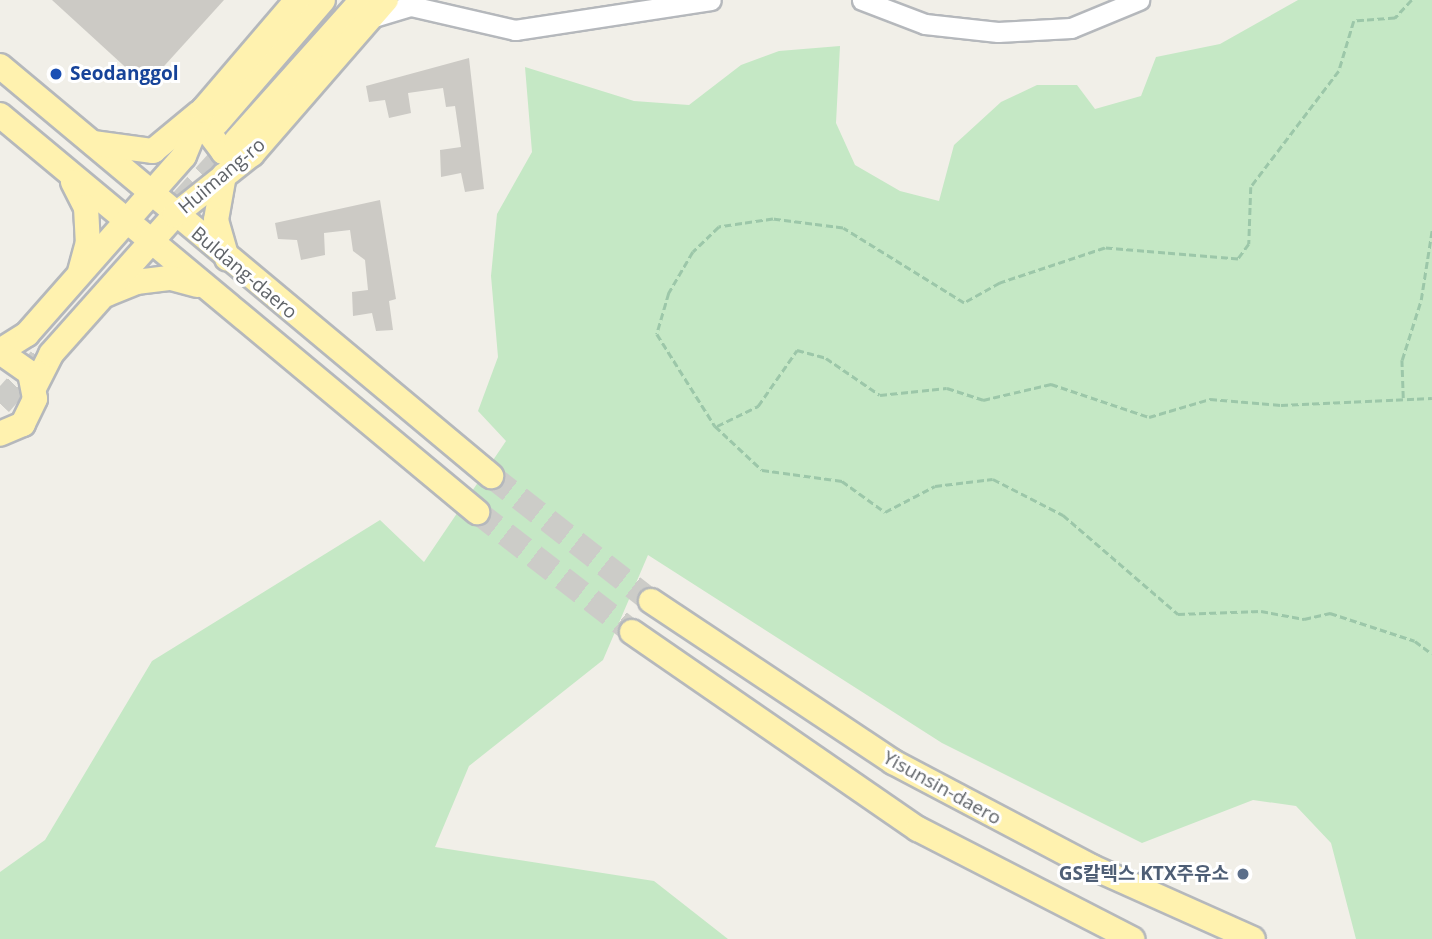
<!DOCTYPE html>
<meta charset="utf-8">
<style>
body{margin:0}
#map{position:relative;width:1432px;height:939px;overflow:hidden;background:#f1efe8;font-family:"Open Sans","Noto Sans KR",sans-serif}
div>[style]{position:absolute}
.green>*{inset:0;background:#c5e8c5}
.building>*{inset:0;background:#cccac5}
.major-tunnel>*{height:24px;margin-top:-12px;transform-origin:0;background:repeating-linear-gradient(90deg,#ccccc8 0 24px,transparent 0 36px)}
.path>*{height:2.5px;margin-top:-1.25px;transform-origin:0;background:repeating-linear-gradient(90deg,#9cc7a9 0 7px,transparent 0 10.5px)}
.roads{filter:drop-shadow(2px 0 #b5b8bc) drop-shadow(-2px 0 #b5b8bc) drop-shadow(0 2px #b5b8bc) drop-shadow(0 -2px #b5b8bc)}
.minor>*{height:19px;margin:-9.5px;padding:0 9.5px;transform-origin:9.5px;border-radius:9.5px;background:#fff}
.major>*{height:24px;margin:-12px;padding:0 12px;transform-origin:12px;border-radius:12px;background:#fff2af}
.dots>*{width:19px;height:19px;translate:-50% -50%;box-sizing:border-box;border:4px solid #fff;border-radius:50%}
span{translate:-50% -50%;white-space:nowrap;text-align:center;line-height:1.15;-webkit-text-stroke:6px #fff;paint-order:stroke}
.transit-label{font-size:19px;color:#164399;font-weight:700}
.left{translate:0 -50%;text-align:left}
.street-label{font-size:19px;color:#5f6368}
.service-label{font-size:19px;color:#4e5e75;font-weight:700}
.right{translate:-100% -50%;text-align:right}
</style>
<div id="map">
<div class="green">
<i style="clip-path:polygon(1298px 0,1432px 0,1432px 939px,1356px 939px,1331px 843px,1296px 806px,1253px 800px,1142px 843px,942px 743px,648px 555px,603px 660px,469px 766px,435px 847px,654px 881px,728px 939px,0 939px,0 872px,45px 840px,152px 661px,380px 520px,424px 562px,506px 441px,478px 411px,498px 357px,491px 276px,497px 214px,532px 152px,525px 67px,634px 101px,689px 105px,741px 65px,779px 51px,840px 46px,836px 123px,855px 165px,900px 191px,939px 201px,954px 145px,1001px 102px,1037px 85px,1077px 85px,1095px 109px,1141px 96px,1156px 57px,1220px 44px)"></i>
</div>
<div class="building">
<i style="clip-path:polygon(52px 0,224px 0,146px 86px)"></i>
<i style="clip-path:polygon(469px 58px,484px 189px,465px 192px,461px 173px,441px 177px,440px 150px,461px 147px,455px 106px,446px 107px,443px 88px,408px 93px,411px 113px,389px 118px,385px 100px,369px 102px,366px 86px)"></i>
<i style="clip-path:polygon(380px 200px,396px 299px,389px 301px,393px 330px,376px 331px,372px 313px,353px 316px,352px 292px,368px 290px,365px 260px,353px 251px,350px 230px,324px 233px,325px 255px,301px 260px,297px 240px,278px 239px,275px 223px)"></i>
</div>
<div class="major-tunnel">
<i style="left:180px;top:203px;width:84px;rotate:-47.9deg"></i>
<i style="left:0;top:404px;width:63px;rotate:-48.2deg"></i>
<i style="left:491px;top:476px;width:203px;rotate:38deg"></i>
<i style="left:477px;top:512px;width:196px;rotate:37.7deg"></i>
</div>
<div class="path">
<i style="left:1412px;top:0;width:25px;rotate:133deg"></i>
<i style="left:1395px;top:18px;width:41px;rotate:175.8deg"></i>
<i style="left:1354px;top:21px;width:52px;rotate:106.7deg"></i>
<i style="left:1339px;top:71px;width:146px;rotate:127.2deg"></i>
<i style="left:1251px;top:187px;width:57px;rotate:92deg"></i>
<i style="left:1249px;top:244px;width:19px;rotate:126deg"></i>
<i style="left:1238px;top:259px;width:133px;rotate:-175.3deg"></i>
<i style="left:1105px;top:248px;width:111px;rotate:161.6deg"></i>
<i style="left:1000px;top:283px;width:41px;rotate:150.9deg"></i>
<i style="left:964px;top:303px;width:142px;rotate:-148.2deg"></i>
<i style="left:843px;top:228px;width:71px;rotate:-172.7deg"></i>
<i style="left:773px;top:219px;width:55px;rotate:171.6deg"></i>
<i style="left:719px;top:227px;width:36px;rotate:136deg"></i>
<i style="left:693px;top:252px;width:48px;rotate:120.3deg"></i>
<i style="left:669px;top:293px;width:43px;rotate:106.3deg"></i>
<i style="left:657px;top:334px;width:109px;rotate:57.8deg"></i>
<i style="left:715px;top:426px;width:64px;rotate:43.1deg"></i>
<i style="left:762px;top:470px;width:81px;rotate:7.8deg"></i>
<i style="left:842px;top:481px;width:53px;rotate:35.8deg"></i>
<i style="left:885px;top:512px;width:56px;rotate:-27.5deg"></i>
<i style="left:935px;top:486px;width:58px;rotate:-6.9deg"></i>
<i style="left:993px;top:479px;width:79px;rotate:27.2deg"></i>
<i style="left:1063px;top:515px;width:152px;rotate:40.7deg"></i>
<i style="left:1178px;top:614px;width:83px;rotate:-2.1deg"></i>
<i style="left:1261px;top:611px;width:44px;rotate:10.5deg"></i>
<i style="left:1304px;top:619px;width:27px;rotate:-13deg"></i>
<i style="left:1330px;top:613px;width:89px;rotate:18.2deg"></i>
<i style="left:1415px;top:641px;width:21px;rotate:37deg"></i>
<i style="left:1403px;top:398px;width:38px;rotate:-92deg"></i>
<i style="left:1402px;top:360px;width:63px;rotate:-72.4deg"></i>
<i style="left:1421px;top:300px;width:71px;rotate:-81.1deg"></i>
<i style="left:717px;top:426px;width:46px;rotate:-26deg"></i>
<i style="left:758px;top:406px;width:68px;rotate:-55.1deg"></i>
<i style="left:797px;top:350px;width:30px;rotate:15deg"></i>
<i style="left:826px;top:358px;width:65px;rotate:34.4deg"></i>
<i style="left:880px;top:395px;width:67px;rotate:-6deg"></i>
<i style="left:947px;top:388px;width:38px;rotate:18deg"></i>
<i style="left:983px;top:400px;width:70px;rotate:-13.2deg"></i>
<i style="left:1051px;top:384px;width:103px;rotate:18.6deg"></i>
<i style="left:1149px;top:417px;width:64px;rotate:-16.4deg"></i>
<i style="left:1210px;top:399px;width:71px;rotate:4.8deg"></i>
<i style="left:1281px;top:405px;width:151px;rotate:-2.7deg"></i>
</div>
<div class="roads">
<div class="minor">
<i style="left:862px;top:0;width:67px;rotate:20.9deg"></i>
<i style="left:925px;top:24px;width:73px;rotate:6.3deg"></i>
<i style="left:998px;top:32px;width:73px;rotate:-3.1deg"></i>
<i style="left:1071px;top:28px;width:74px;rotate:-22.4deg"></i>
<i style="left:374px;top:17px;width:39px;rotate:-17deg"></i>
<i style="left:411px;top:6px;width:107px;rotate:13deg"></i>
<i style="left:515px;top:30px;width:198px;rotate:-8.7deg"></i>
</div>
<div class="major">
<i style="left:0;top:66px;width:640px;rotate:39.86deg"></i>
<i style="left:0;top:115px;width:621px;rotate:39.77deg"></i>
<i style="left:200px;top:121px;width:39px;rotate:53deg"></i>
<i style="left:223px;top:152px;width:29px;rotate:4deg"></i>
<i style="left:217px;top:123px;width:162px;rotate:-49.2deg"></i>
<i style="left:236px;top:141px;width:189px;rotate:-48.2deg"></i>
<i style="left:93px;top:143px;width:61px;rotate:7.6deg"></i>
<i style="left:153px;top:151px;width:60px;rotate:-39.6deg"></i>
<i style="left:224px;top:175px;width:46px;rotate:100.1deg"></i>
<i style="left:216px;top:220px;width:40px;rotate:74deg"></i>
<i style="left:73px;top:182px;width:28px;rotate:63deg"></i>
<i style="left:86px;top:207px;width:35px;rotate:87deg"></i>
<i style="left:88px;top:242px;width:30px;rotate:105deg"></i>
<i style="left:107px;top:294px;width:31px;rotate:-22deg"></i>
<i style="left:136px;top:282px;width:35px;rotate:-7deg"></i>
<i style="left:171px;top:278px;width:27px;rotate:15deg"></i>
<i style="left:0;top:351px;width:32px;rotate:-32deg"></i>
<i style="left:27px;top:334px;width:237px;rotate:-48.6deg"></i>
<i style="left:184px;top:156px;width:50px;rotate:-67.6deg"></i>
<i style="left:203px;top:110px;width:145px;rotate:-49.5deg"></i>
<i style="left:0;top:352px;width:37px;rotate:35deg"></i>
<i style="left:30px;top:373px;width:26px;rotate:79deg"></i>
<i style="left:35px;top:399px;width:28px;rotate:116deg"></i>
<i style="left:23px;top:424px;width:25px;rotate:157deg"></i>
<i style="left:35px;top:386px;width:36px;rotate:-63deg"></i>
<i style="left:51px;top:354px;width:186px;rotate:-48.3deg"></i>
<i style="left:175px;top:215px;width:98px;rotate:-38.4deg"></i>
<i style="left:252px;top:154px;width:204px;rotate:-49deg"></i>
<i style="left:651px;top:601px;width:291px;rotate:33.6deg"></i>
<i style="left:893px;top:762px;width:225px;rotate:27.8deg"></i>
<i style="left:1092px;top:867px;width:176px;rotate:24.1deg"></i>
<i style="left:632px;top:632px;width:347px;rotate:34.6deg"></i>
<i style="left:918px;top:829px;width:241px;rotate:27.2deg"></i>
</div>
</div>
<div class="dots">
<i style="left:56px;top:74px;background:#1a4fb4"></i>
<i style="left:1243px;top:874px;background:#5c6f8a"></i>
</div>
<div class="transit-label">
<span class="left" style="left:70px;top:74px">Seodanggol</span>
</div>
<div class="street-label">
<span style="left:222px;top:176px;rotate:-40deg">Huimang-ro</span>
<span style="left:244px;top:273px;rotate:40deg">Buldang-daero</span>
<span style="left:942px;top:788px;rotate:29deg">Yisunsin-daero</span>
</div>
<div class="service-label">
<span class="right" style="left:1229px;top:874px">GS칼텍스 KTX주유소</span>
</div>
</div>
